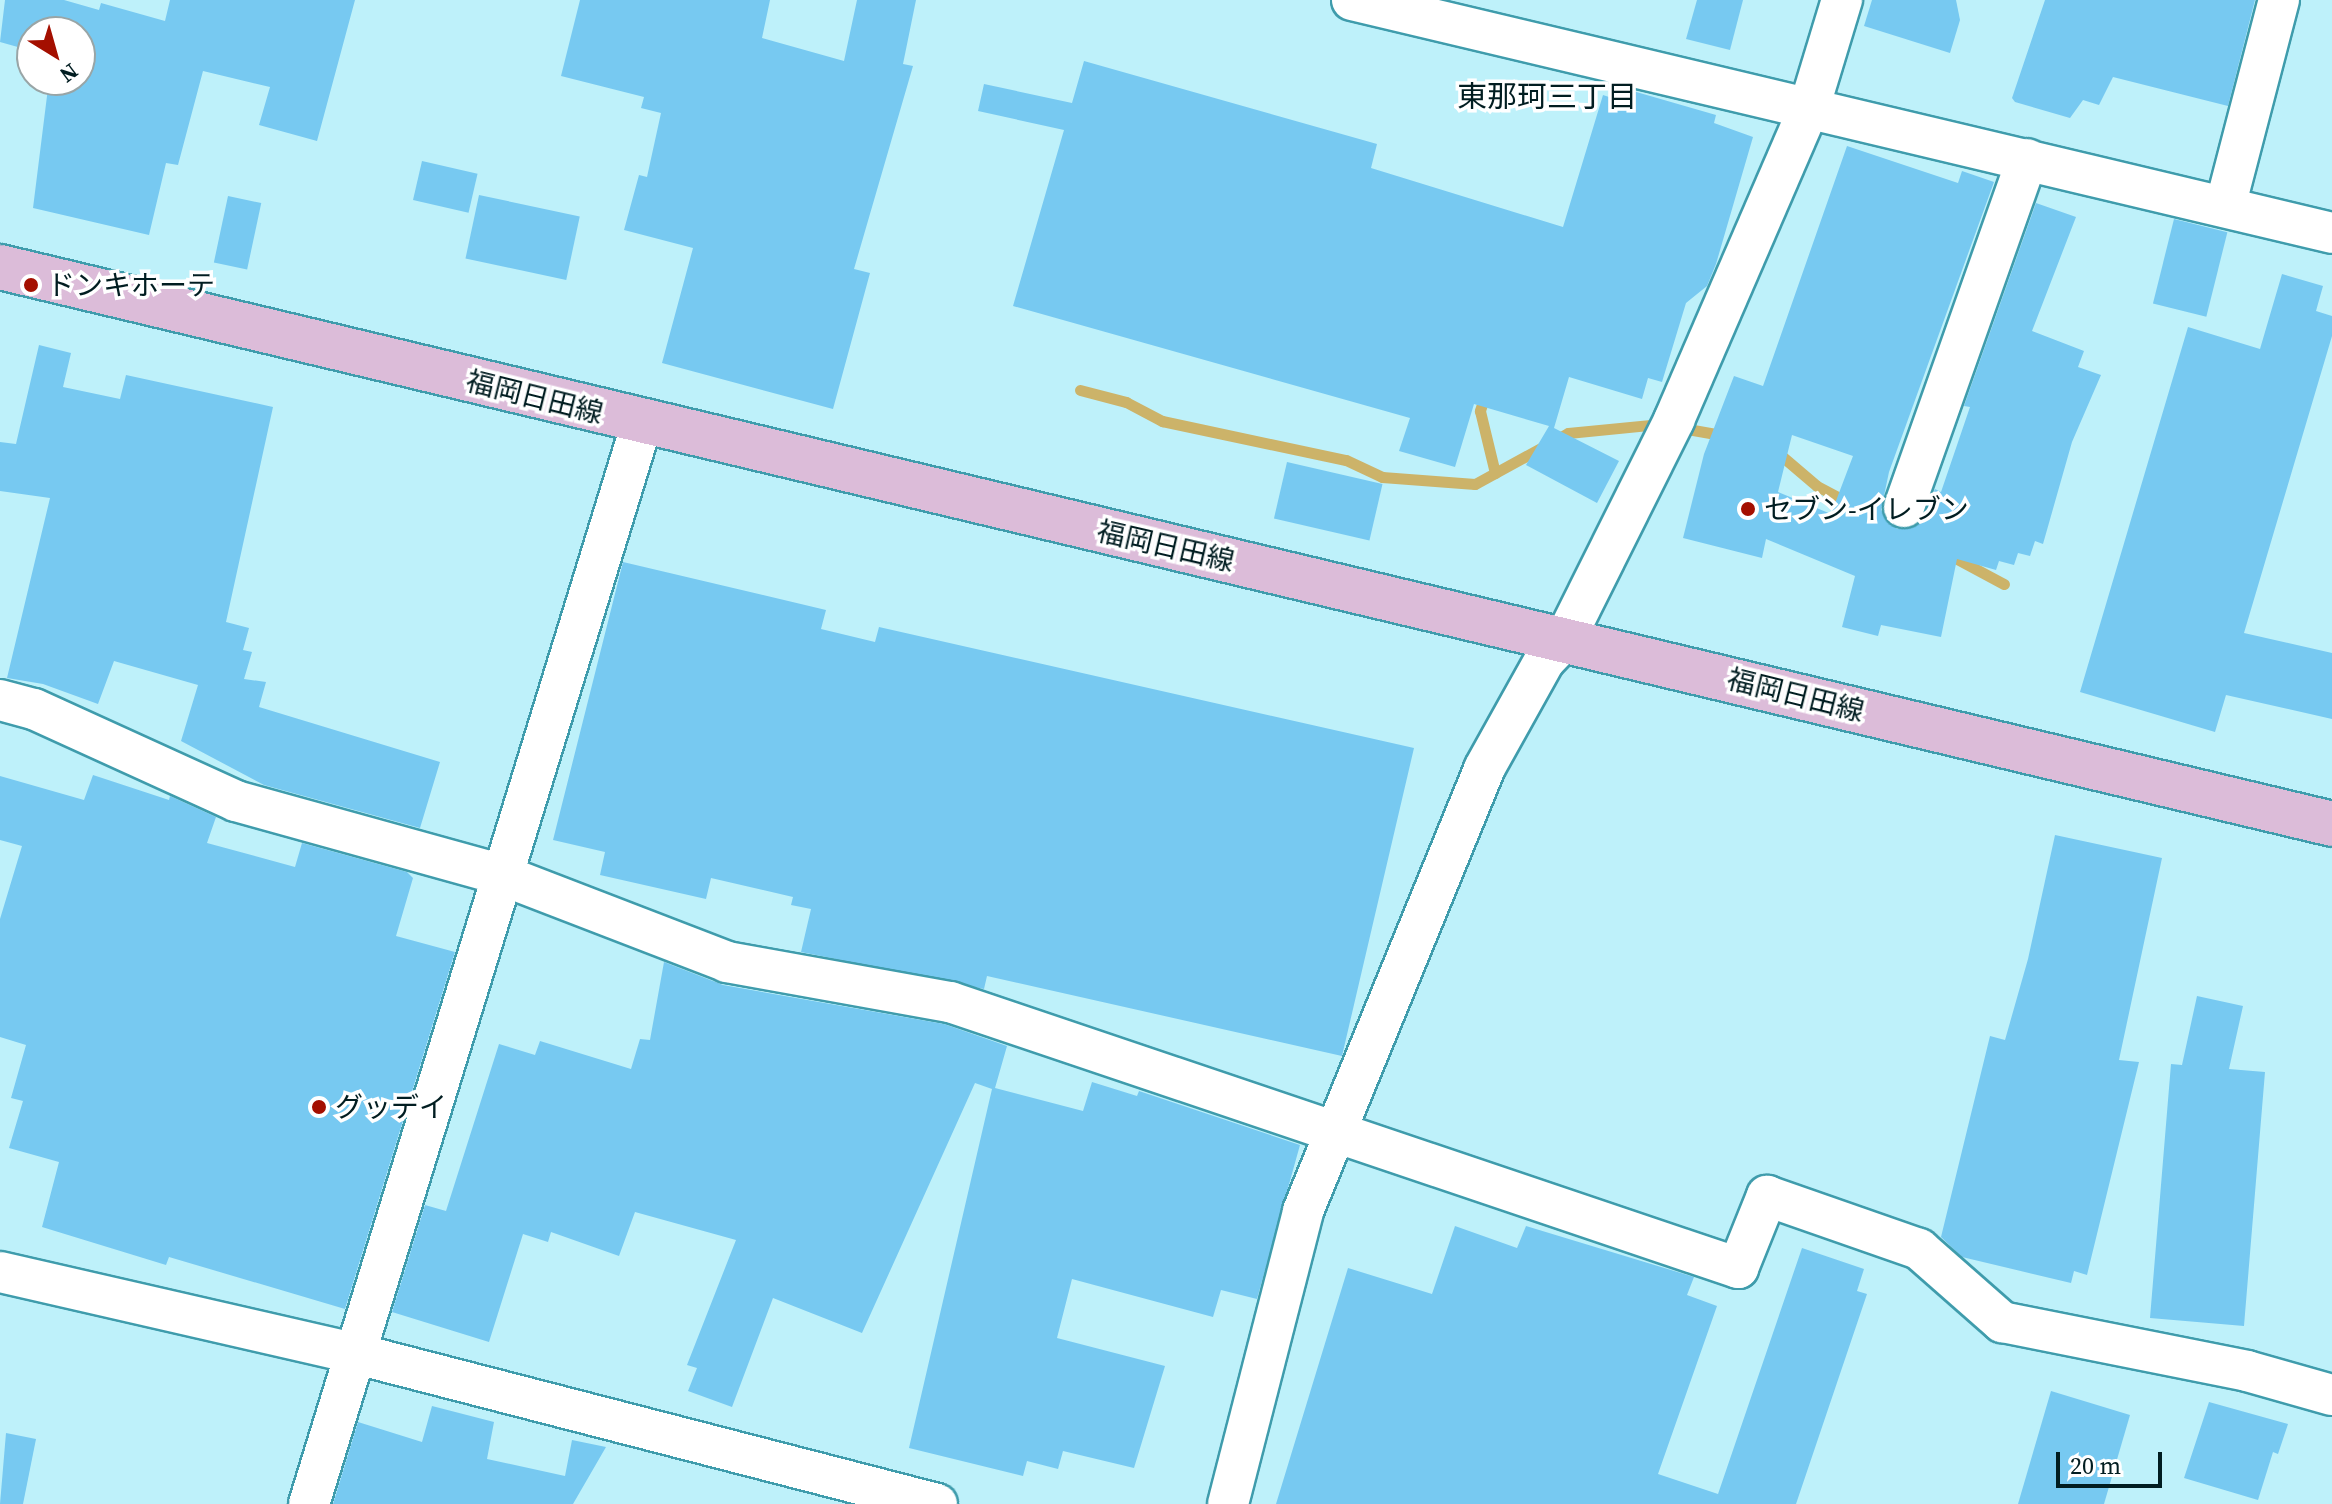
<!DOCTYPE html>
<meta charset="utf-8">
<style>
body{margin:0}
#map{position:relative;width:2332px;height:1504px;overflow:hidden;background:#bef1fa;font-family:"Source Serif 4","Noto Sans JP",serif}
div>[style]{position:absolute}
.stream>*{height:11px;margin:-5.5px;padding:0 5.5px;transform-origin:5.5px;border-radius:5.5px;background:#ccb369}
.building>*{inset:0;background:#77c9f1;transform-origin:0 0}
.roads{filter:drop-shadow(2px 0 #3f9cac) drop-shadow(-2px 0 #3f9cac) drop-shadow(0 2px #3f9cac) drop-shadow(0 -2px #3f9cac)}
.minor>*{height:40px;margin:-20px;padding:0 20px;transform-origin:20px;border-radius:20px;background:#fff}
.major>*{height:44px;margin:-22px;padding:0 22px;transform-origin:22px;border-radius:22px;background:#dcbcd9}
.dots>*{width:22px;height:22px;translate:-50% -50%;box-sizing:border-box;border:4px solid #fff;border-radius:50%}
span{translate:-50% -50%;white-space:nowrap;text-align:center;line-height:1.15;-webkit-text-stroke:7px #fff;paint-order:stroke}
.poi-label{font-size:28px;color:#011d21}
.left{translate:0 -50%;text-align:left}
.street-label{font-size:28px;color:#011d21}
.neighbourhood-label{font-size:30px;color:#011d21}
.north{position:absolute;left:16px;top:16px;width:80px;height:80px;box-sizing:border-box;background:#fff;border:2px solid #99a5a6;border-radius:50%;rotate:143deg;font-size:22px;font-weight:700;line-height:32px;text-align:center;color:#011d21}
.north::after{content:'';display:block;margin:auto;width:28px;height:36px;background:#a40f00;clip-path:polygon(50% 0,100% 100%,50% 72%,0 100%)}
.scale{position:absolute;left:2056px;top:1452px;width:106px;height:36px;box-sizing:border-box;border:4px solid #011d21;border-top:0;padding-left:10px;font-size:24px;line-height:28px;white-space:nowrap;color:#011d21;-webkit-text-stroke:6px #fff;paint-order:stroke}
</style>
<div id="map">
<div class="stream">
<i style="left:1080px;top:390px;width:48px;rotate:14.6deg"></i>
<i style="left:1126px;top:402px;width:41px;rotate:27.8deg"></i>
<i style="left:1162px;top:421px;width:188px;rotate:12deg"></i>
<i style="left:1346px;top:460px;width:40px;rotate:25deg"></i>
<i style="left:1382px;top:477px;width:93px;rotate:4.3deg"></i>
<i style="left:1475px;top:484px;width:106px;rotate:-28.7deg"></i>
<i style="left:1568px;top:433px;width:91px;rotate:-5.6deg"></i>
<i style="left:1659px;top:424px;width:69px;rotate:10deg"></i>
<i style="left:1486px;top:392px;width:20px;rotate:108deg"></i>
<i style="left:1480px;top:411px;width:64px;rotate:76.4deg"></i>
<i style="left:1777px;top:452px;width:52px;rotate:40.4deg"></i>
<i style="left:1817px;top:486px;width:38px;rotate:28deg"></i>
<i style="left:1944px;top:552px;width:68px;rotate:28.1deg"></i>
</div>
<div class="building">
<i style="clip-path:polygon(5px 0,64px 0,99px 10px,101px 3px,165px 21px,170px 0,355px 0,317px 141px,259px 125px,270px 87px,203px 71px,178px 165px,166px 163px,149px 235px,33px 208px,49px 80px,80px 80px,80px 32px,32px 32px,32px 51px,0 42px)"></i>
<i style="clip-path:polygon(580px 0,770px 0,762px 38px,844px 61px,857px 0,916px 0,903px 64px,913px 66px,854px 269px,870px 273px,833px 409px,662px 363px,693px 248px,624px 230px,639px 175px,647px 177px,661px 113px,641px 108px,644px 97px,561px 76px)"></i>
<i style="clip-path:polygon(1697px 0,1743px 0,1730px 50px,1686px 39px)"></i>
<i style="clip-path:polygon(1872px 0,1956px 0,1960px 20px,1950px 53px,1864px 26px)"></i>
<i style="clip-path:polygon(2045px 0,2255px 0,2228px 106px,2113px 77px,2099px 105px,2083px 100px,2070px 118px,2015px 102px,2012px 98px)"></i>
<i style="clip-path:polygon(1084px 61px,1377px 144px,1371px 168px,1563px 227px,1603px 95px,1615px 99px,1619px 87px,1716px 115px,1714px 123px,1753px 137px,1716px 264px,1707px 286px,1686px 303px,1662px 382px,1648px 378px,1642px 399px,1569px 377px,1554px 428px,1619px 461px,1597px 503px,1526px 465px,1549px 426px,1474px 404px,1455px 467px,1399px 451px,1410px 418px,1013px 306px,1064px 130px,978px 111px,984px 84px,1072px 103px)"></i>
<i style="clip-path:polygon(evenodd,1847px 146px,1958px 183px,1962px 171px,1994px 182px,1889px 472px,1881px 510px,1897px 529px,1919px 524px,1935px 489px,1941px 492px,1970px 407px,1964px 406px,2036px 203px,2076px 217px,2032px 331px,2084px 351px,2078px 367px,2101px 375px,2072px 442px,2043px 544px,2035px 541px,2030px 556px,2018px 553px,2014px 565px,1999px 561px,1996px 570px,1957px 559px,1941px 637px,1881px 625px,1878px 636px,1842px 627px,1855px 576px,1766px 539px,1762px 558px,1683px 538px,1704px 454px,1734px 376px,1763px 386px,1847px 146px,1792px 435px,1853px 456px,1831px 514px,1778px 492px,1792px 435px)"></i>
<i style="left:422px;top:161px;width:57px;height:40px;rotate:13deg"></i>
<i style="left:479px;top:195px;width:103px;height:65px;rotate:12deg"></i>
<i style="left:228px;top:196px;width:34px;height:68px;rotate:12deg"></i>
<i style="left:2174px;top:219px;width:55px;height:87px;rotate:14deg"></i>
<i style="clip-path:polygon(2282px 274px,2323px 286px,2316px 311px,2332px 316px,2332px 336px,2244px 633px,2332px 653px,2332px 719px,2226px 695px,2215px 732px,2080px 692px,2188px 327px,2260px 349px)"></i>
<i style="clip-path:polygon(39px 345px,71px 353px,63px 387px,120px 399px,126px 375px,273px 407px,226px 622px,249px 628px,243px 650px,252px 652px,244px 679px,266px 682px,259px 707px,440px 762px,420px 828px,264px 785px,181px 741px,198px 685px,114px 661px,98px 704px,43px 684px,7px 678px,50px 498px,0 491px,0 442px,16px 444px)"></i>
<i style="left:1287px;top:462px;width:98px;height:58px;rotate:13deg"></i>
<i style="clip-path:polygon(623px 562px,826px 610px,821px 629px,875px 642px,879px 627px,1414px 748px,1342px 1056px,987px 976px,984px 989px,801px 952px,811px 909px,791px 905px,793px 897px,711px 878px,706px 899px,600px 875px,605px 852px,553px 840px)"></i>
<i style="clip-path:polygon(93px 775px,169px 800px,170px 796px,216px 817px,207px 843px,295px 867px,302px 843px,407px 872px,413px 878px,396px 936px,455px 952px,345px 1309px,169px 1257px,166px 1265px,42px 1227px,59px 1162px,9px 1148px,23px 1101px,11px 1098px,26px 1045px,0 1037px,0 919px,22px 846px,0 840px,0 776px,84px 800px)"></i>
<i style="clip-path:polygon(2055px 835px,2162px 858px,2119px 1060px,2139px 1062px,2087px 1275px,2074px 1271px,2071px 1283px,1962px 1257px,1941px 1237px,1990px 1036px,2005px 1040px,2028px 959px)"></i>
<i style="clip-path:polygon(664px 962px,723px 985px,944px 1024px,1007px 1046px,995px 1088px,1083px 1111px,1092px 1082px,1137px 1096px,1139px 1091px,1300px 1145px,1257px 1299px,1221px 1290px,1213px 1317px,1072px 1279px,1057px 1338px,1165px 1366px,1134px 1468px,1063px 1451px,1058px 1469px,1027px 1461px,1023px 1476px,909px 1448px,992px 1089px,975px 1083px,862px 1333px,773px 1298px,732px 1407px,688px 1391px,697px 1368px,687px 1365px,736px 1240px,635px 1212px,619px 1256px,551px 1232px,548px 1242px,523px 1234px,489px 1342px,392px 1312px,425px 1205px,446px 1211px,499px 1044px,535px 1055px,540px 1041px,631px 1069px,640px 1039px,650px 1040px)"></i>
<i style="clip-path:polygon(2197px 996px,2243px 1006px,2229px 1069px,2265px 1072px,2244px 1326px,2150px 1318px,2171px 1064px,2182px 1065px)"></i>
<i style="clip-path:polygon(1455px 1226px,1517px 1248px,1526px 1226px,1694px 1277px,1687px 1295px,1717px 1306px,1658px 1474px,1718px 1494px,1802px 1248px,1864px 1269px,1857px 1291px,1867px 1294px,1796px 1504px,1276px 1504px,1348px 1268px,1432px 1294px)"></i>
<i style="clip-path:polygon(2051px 1391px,2130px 1415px,2104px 1504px,2018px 1504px)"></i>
<i style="clip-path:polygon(2209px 1402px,2288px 1424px,2278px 1454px,2273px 1452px,2258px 1500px,2184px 1478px)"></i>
<i style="clip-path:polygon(432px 1406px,494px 1422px,487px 1459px,565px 1476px,572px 1440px,606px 1447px,573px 1504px,333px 1504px,358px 1422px,422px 1442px)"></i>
<i style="clip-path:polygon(6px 1433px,36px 1439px,23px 1504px,0 1504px)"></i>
</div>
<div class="roads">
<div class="minor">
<i style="left:1352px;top:0;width:1007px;rotate:13.37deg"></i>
<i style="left:2225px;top:207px;width:214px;rotate:-75.4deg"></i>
<i style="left:1904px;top:507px;width:369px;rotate:-70.5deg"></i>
<i style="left:0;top:700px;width:35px;rotate:15deg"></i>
<i style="left:34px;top:709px;width:222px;rotate:24.5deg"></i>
<i style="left:236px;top:801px;width:276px;rotate:15.5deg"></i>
<i style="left:502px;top:875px;width:241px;rotate:21.1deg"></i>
<i style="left:727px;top:962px;width:227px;rotate:10.2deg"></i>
<i style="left:950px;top:1002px;width:832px;rotate:18.65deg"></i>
<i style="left:1738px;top:1268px;width:78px;rotate:-68.1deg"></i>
<i style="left:1767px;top:1196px;width:161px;rotate:19.2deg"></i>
<i style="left:1919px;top:1249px;width:111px;rotate:41.3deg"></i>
<i style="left:2002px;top:1322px;width:250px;rotate:11.3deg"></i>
<i style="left:2247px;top:1371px;width:88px;rotate:15.8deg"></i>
<i style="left:0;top:1272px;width:366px;rotate:12.9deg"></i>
<i style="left:357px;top:1354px;width:599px;rotate:14.5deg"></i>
<i style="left:309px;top:1504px;width:1131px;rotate:-72.88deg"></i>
<i style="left:1228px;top:1504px;width:302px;rotate:-75.6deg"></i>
<i style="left:1303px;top:1211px;width:478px;rotate:-67.7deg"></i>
<i style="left:1484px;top:769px;width:124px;rotate:-60.9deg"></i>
<i style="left:1544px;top:661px;width:30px;rotate:-46deg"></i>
<i style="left:1565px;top:639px;width:245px;rotate:-63.5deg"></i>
<i style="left:1674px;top:420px;width:343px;rotate:-66.6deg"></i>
<i style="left:1810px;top:105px;width:110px;rotate:-73.1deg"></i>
</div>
<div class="major">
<i style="left:0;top:267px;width:2398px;rotate:13.43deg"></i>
</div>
</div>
<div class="dots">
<i style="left:31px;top:285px;background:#a40f00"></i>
<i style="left:1748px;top:509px;background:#a40f00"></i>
<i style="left:319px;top:1107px;background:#a40f00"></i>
</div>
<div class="poi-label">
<span class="left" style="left:47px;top:285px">ドンキホーテ</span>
<span class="left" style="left:1764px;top:509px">セブン-イレブン</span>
<span class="left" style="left:335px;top:1107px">グッデイ</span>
</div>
<div class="street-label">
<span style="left:535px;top:397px;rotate:14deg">福岡日田線</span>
<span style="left:1166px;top:546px;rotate:13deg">福岡日田線</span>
<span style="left:1796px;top:695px;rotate:14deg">福岡日田線</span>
</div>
<div class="neighbourhood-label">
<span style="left:1547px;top:97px">東那珂三丁目</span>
</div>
<div class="north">N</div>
<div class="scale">20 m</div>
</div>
